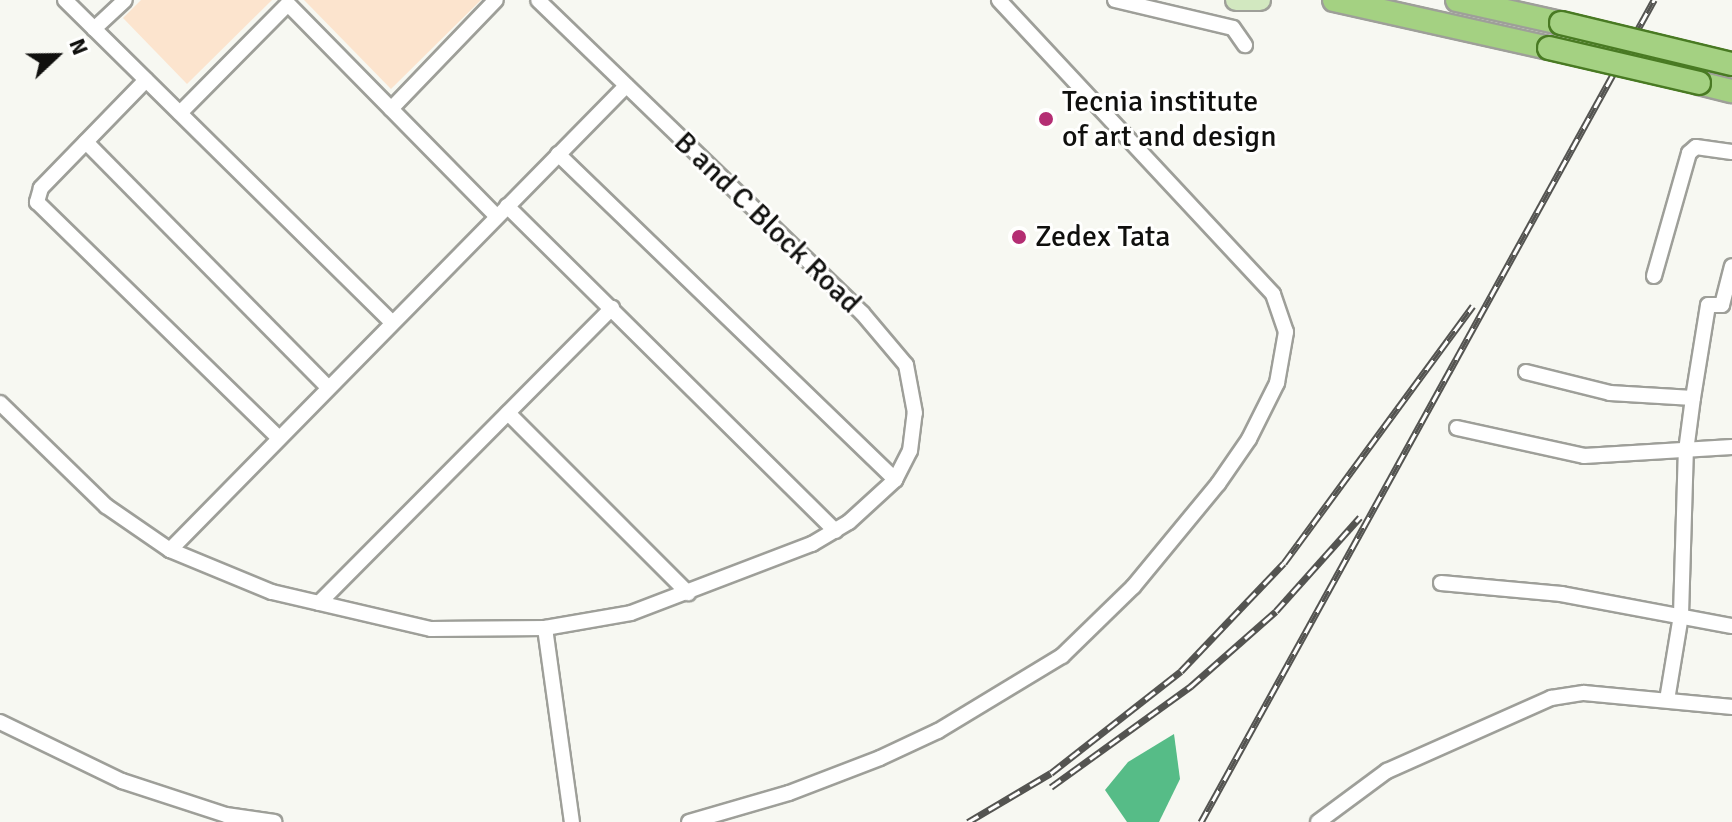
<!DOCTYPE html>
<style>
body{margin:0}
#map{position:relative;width:1732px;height:822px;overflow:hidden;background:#f7f8f2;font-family:Signika,sans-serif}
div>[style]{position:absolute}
.green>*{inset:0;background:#fce4ce}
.water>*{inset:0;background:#56bc87}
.roads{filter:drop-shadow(2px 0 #9e9f99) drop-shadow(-2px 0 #9e9f99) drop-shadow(0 2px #9e9f99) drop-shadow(0 -2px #9e9f99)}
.street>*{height:14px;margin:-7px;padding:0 7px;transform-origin:7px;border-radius:7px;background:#fff}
.secondary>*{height:20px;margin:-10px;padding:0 10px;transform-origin:10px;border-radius:10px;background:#d2e8c0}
.primary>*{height:22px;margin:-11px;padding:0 11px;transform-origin:11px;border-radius:11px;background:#a4d182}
.rail>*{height:7px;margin-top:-3.5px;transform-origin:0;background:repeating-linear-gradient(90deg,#fffffe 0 12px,#545451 0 24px);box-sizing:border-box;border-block:2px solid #545451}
.bridges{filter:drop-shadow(2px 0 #497a23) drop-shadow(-2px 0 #497a23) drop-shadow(0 2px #497a23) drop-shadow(0 -2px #497a23)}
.primary-bridge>*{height:22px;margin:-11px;padding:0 11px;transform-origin:11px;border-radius:11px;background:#a4d182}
.dots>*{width:22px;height:22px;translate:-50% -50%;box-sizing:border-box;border:4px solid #fffffe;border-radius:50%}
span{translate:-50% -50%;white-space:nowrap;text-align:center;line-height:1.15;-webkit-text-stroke:6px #fffffe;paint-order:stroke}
.poi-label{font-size:30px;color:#10100e}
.left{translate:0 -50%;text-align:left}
.street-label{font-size:30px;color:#10100e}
.north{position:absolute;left:16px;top:16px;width:80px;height:80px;-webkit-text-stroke:6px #fffffe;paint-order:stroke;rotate:68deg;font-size:22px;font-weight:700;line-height:32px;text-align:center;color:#10100e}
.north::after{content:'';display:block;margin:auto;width:28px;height:36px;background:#10100e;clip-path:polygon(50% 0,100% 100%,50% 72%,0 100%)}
</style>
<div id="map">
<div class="green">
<i style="clip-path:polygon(141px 0,272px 0,187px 84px,123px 18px)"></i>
<i style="clip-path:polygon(304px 0,481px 0,391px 89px)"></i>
</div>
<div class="water">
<i style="clip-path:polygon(1174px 734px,1180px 779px,1159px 822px,1127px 822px,1105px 790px,1128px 762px)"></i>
</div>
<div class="roads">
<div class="street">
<i style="left:65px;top:0;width:459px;rotate:44.6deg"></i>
<i style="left:1115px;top:0;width:121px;rotate:13.3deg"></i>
<i style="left:1233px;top:28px;width:21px;rotate:55deg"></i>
<i style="left:94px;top:29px;width:42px;rotate:-43.1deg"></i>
<i style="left:146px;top:80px;width:151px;rotate:134.2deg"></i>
<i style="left:41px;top:188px;width:15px;rotate:106deg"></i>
<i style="left:37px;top:202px;width:337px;rotate:44.3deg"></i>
<i style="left:391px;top:109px;width:151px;rotate:-46.1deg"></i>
<i style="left:180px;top:113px;width:153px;rotate:-45.3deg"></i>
<i style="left:288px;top:4px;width:297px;rotate:45.5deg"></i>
<i style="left:86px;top:142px;width:344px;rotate:45.4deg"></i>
<i style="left:558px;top:154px;width:469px;rotate:44deg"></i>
<i style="left:507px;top:206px;width:462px;rotate:44.7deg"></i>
<i style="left:1654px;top:276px;width:128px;rotate:-74.1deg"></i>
<i style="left:1689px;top:153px;width:9px;rotate:-41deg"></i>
<i style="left:1696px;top:147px;width:36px;rotate:8deg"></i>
<i style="left:1526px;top:372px;width:87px;rotate:14deg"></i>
<i style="left:1610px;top:393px;width:83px;rotate:3.4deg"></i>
<i style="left:0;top:403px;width:148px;rotate:44.2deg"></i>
<i style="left:106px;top:506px;width:78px;rotate:34.5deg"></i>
<i style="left:170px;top:550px;width:110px;rotate:22.4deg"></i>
<i style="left:272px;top:592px;width:163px;rotate:13.1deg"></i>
<i style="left:431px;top:629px;width:114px;rotate:-0.5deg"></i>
<i style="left:545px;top:628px;width:87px;rotate:-9.9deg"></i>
<i style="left:631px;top:613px;width:194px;rotate:-20.9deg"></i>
<i style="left:812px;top:544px;width:43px;rotate:-30.7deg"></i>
<i style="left:849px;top:522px;width:62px;rotate:-42.4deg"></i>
<i style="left:895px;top:480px;width:33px;rotate:-63deg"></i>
<i style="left:910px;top:451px;width:38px;rotate:-83deg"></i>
<i style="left:915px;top:413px;width:49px;rotate:-100.6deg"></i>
<i style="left:906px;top:365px;width:68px;rotate:-130.2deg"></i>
<i style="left:862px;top:313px;width:450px;rotate:-136deg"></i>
<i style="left:508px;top:413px;width:255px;rotate:45deg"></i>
<i style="left:1457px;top:428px;width:130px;rotate:12.4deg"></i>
<i style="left:1584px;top:456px;width:148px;rotate:-3.5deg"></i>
<i style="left:170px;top:550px;width:651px;rotate:-45.5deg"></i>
<i style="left:1441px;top:583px;width:121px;rotate:5.2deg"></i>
<i style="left:1561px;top:594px;width:174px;rotate:10.6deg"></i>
<i style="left:319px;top:603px;width:416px;rotate:-45.2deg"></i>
<i style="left:545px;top:628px;width:196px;rotate:82.1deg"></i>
<i style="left:1667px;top:700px;width:86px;rotate:-80.6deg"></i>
<i style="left:1681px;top:615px;width:164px;rotate:-88.3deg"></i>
<i style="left:1686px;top:451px;width:53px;rotate:-82.5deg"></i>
<i style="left:1693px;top:398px;width:94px;rotate:-80.8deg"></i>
<i style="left:1708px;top:305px;width:14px"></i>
<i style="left:1722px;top:305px;width:40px;rotate:-75.6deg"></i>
<i style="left:0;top:722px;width:136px;rotate:25.8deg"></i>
<i style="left:122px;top:781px;width:109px;rotate:18.1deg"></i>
<i style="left:226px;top:815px;width:49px;rotate:8.1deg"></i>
<i style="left:689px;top:822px;width:104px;rotate:-16.2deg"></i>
<i style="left:789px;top:793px;width:97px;rotate:-21deg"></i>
<i style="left:880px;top:758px;width:64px;rotate:-25deg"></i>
<i style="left:938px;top:731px;width:145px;rotate:-31.2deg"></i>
<i style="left:1062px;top:656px;width:99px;rotate:-44.2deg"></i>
<i style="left:1133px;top:587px;width:134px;rotate:-50.5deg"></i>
<i style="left:1218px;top:484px;width:55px;rotate:-55.4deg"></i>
<i style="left:1249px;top:439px;width:63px;rotate:-63.4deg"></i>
<i style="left:1277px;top:383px;width:52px;rotate:-80deg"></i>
<i style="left:1286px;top:332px;width:40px;rotate:-108.9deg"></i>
<i style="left:1273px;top:294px;width:402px;rotate:-133deg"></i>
<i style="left:1318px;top:822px;width:86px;rotate:-36.5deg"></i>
<i style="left:1387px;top:771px;width:180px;rotate:-24deg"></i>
<i style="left:1551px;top:698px;width:33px;rotate:-9deg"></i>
<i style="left:1584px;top:693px;width:149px;rotate:5.4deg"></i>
</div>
<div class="secondary">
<i style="left:1236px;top:0;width:24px"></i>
</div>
<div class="primary">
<i style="left:1334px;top:0;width:220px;rotate:12.6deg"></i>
<i style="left:1457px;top:0;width:107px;rotate:12.5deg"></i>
<i style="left:1699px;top:83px;width:34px;rotate:14deg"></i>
</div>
</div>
<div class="rail">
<i style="left:1051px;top:787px;width:173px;rotate:-35.8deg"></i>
<i style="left:1191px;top:686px;width:113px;rotate:-41.4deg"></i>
<i style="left:1276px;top:611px;width:126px;rotate:-48.2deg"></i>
<i style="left:968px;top:822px;width:96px;rotate:-30.6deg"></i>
<i style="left:1051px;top:773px;width:165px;rotate:-38.1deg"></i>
<i style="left:1181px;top:671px;width:149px;rotate:-46.4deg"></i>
<i style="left:1284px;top:563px;width:319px;rotate:-53.7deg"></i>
<i style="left:1201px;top:822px;width:939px;rotate:-61.14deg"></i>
</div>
<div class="bridges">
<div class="primary-bridge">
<i style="left:1561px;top:23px;width:176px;rotate:13.5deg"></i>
<i style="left:1549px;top:48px;width:154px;rotate:13.1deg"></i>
</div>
</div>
<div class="dots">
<i style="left:1046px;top:119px;background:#b42e73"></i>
<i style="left:1019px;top:237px;background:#b42e73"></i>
</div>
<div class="poi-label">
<span class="left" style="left:1062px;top:119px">Tecnia institute<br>of art and design</span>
<span class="left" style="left:1035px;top:237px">Zedex Tata</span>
</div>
<div class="street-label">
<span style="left:767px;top:223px;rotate:44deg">B and C Block Road</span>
</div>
<div class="north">N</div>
</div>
